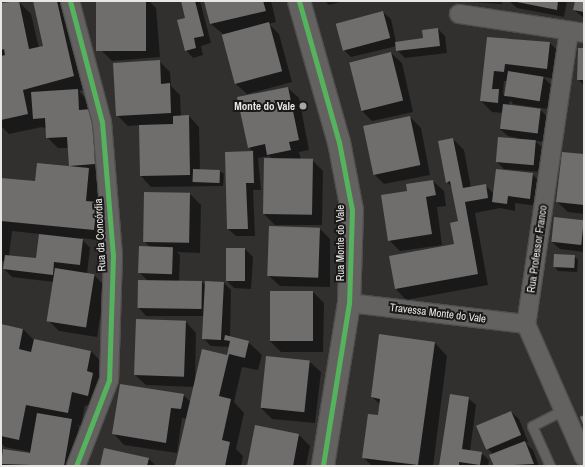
<!DOCTYPE html>
<meta charset="utf-8">
<style>
body{margin:0}
#map{position:relative;width:585px;height:467px;overflow:hidden;background:#31302f;font-family:"Archivo Narrow",sans-serif}
div>[style]{position:absolute}
.shadow>*{inset:0;background:#0007}
.building>*{inset:0;background:#6f6e6d;transform-origin:0 0}
.path>*{height:2.5px;margin-top:-1.25px;transform-origin:0;background:repeating-linear-gradient(90deg,#666564 0 1px,transparent 0 4px)}
.roads{filter:drop-shadow(1px 0 #4f4e4d) drop-shadow(-1px 0 #4f4e4d) drop-shadow(0 1px #4f4e4d) drop-shadow(0 -1px #4f4e4d)}
.service>*{height:9px;margin:-4.5px;padding:0 4.5px;transform-origin:4.5px;border-radius:4.5px;background:#636261}
.minor>*{height:18px;margin:-9px;padding:0 9px;transform-origin:9px;border-radius:9px;background:#636261}
.tertiary>*{height:22px;margin:-11px;padding:0 11px;transform-origin:11px;border-radius:11px;background:#636261}
.cycleway>*{height:5px;margin:-2.5px;padding:0 2.5px;transform-origin:2.5px;border-radius:2.5px;background:#56b35d}
.dots>*{width:11px;height:11px;translate:-50% -50%;box-sizing:border-box;border:2px solid #1a1918;border-radius:50%}
span{translate:-50% -50%;white-space:nowrap;text-align:center;line-height:1.15;-webkit-text-stroke:4px #1a1918;paint-order:stroke}
.poi-label{font-size:11px;color:#e8e7e5;font-weight:700}
.right{translate:-100% -50%;text-align:right}
.street-label{font-size:11px;color:#e8e7e5}
.frame{position:absolute;inset:0;border:2px solid #e8e7e5;pointer-events:none}
</style>
<div id="map">
<div class="shadow">
<i style="clip-path:polygon(evenodd,18px 1px,31px 14px,39px 48px,44px 47px,34px 1px,67px 1px,86px 89px,79px 91px,88px 101px,89px 110px,91px 110px,105px 175px,95px 175px,99px 180px,97px 203px,108px 214px,105px 241px,81px 238px,90px 248px,87px 274px,94px 275px,105px 286px,97px 337px,59px 331px,48px 320px,54px 282px,12px 277px,4px 269px,5px 261px,1px 261px,1px 179px,36px 183px,72px 168px,69px 148px,58px 148px,47px 137px,46px 129px,42px 127px,9px 134px,1px 126px,1px 4px,18px 1px,12px 231px,40px 234px,37px 259px,9px 256px,12px 231px)"></i>
<i style="clip-path:polygon(101px 1px,149px 1px,156px 8px,160px 57px,112px 61px,101px 50px)"></i>
<i style="clip-path:polygon(182px 1px,200px 1px,211px 43px,201px 46px,203px 55px,193px 58px,186px 50px,186px 18px)"></i>
<i style="clip-path:polygon(205px 1px,271px 1px,276px 22px,269px 24px,279px 34px,292px 82px,247px 94px,236px 84px,223px 34px,211px 24px)"></i>
<i style="clip-path:polygon(325px 1px,343px 1px,329px 5px)"></i>
<i style="clip-path:polygon(452px 1px,502px 1px,502px 4px)"></i>
<i style="clip-path:polygon(509px 1px,567px 1px,564px 17px,517px 8px)"></i>
<i style="clip-path:polygon(576px 1px,584px 1px,584px 18px,574px 10px)"></i>
<i style="clip-path:polygon(383px 12px,391px 19px,396px 42px,424px 39px,438px 29px,445px 36px,447px 53px,405px 58px,397px 50px,397px 46px,351px 57px,344px 50px)"></i>
<i style="clip-path:polygon(evenodd,488px 38px,549px 42px,560px 53px,557px 79px,543px 77px,551px 85px,548px 109px,513px 104px,510px 100px,509px 105px,541px 110px,548px 118px,544px 142px,535px 141px,543px 148px,542px 172px,504px 169px,497px 162px,517px 138px,508px 136px,500px 129px,503px 113px,492px 112px,481px 101px,488px 38px,504px 81px,508px 81px,505px 97px,503px 94px,504px 81px)"></i>
<i style="clip-path:polygon(584px 49px,584px 86px,578px 79px)"></i>
<i style="clip-path:polygon(391px 53px,402px 63px,413px 112px,372px 121px,361px 110px,350px 62px)"></i>
<i style="clip-path:polygon(159px 61px,170px 72px,171px 86px,180px 95px,181px 117px,189px 116px,199px 127px,200px 170px,220px 171px,224px 174px,223px 186px,151px 187px,141px 176px,140px 125px,128px 126px,117px 115px)"></i>
<i style="clip-path:polygon(288px 88px,299px 98px,309px 150px,299px 152px,301px 160px,312px 160px,323px 171px,322px 225px,275px 225px,264px 214px,273px 159px,269px 156px,258px 158px,261px 190px,253px 190px,255px 236px,236px 236px,228px 229px,226px 153px,254px 152px,248px 147px)"></i>
<i style="clip-path:polygon(410px 117px,421px 128px,430px 175px,384px 184px,373px 173px)"></i>
<i style="clip-path:polygon(453px 139px,464px 150px,471px 188px,485px 185px,494px 194px,532px 174px,540px 182px,537px 206px,515px 203px,515px 211px,500px 208px,475px 213px,488px 285px,406px 300px,396px 289px,455px 245px,459px 222px,453px 188px,447px 182px)"></i>
<i style="clip-path:polygon(584px 155px,584px 214px,568px 212px,557px 202px)"></i>
<i style="clip-path:polygon(433px 181px,444px 191px,446px 206px,437px 207px,442px 245px,400px 251px,389px 240px,408px 192px)"></i>
<i style="clip-path:polygon(190px 194px,201px 205px,200px 253px,177px 252px,180px 255px,179px 282px,202px 282px,205px 285px,224px 283px,231px 290px,230px 338px,248px 342px,262px 355px,258px 370px,242px 367px,234px 402px,244px 413px,236px 449px,243px 456px,241px 466px,176px 466px,187px 419px,182px 418px,177px 453px,124px 445px,114px 434px,183px 395px,191px 402px,194px 387px,146px 385px,135px 375px,186px 322px,196px 333px,195px 380px,228px 356px,230px 347px,211px 346px,204px 339px,205px 316px,146px 316px,139px 308px,148px 281px,140px 273px,150px 247px,144px 241px)"></i>
<i style="clip-path:polygon(584px 221px,584px 252px,560px 249px,552px 242px)"></i>
<i style="clip-path:polygon(320px 229px,330px 239px,330px 287px,280px 286px,269px 276px)"></i>
<i style="clip-path:polygon(227px 249px,245px 249px,253px 257px,251px 289px,234px 288px,227px 281px)"></i>
<i style="clip-path:polygon(574px 256px,578px 260px,577px 272px,558px 271px,555px 267px)"></i>
<i style="clip-path:polygon(271px 292px,313px 292px,324px 303px,323px 352px,281px 352px,270px 341px)"></i>
<i style="clip-path:polygon(1px 325px,23px 329px,35px 341px,91px 351px,104px 365px,101px 408px,85px 405px,81px 426px,77px 425px,79px 427px,72px 466px,4px 466px,1px 464px,31px 452px,5px 447px,1px 443px)"></i>
<i style="clip-path:polygon(434px 342px,447px 356px,433px 466px,372px 466px,363px 457px,379px 417px,381px 405px,372px 397px)"></i>
<i style="clip-path:polygon(266px 357px,310px 362px,321px 372px,315px 423px,272px 419px,261px 408px)"></i>
<i style="clip-path:polygon(468px 398px,476px 405px,470px 451px,481px 453px,489px 460px,488px 466px,441px 466px)"></i>
<i style="clip-path:polygon(511px 412px,519px 419px,528px 442px,526px 443px,533px 450px,539px 466px,495px 466px,491px 455px,493px 454px,487px 448px)"></i>
<i style="clip-path:polygon(299px 435px,310px 446px,306px 466px,248px 466px)"></i>
<i style="clip-path:polygon(149px 459px,156px 466px,101px 466px)"></i>
</div>
<div class="building">
<i style="clip-path:polygon(19px 1px,29px 49px,43px 46px,33px 1px,57px 1px,74px 76px,23px 90px,28px 114px,1px 120px,1px 56px,5px 55px,4px 49px,1px 50px,1px 3px)"></i>
<i style="left:96px;top:1px;width:50px;height:50px"></i>
<i style="clip-path:polygon(181px 1px,195px 1px,204px 36px,194px 38px,196px 48px,185px 51px,177px 20px,185px 18px)"></i>
<i style="clip-path:polygon(204px 1px,263px 1px,266px 11px,210px 24px)"></i>
<i style="clip-path:polygon(512px 1px,558px 1px,557px 10px)"></i>
<i style="clip-path:polygon(575px 1px,584px 1px,584px 12px,573px 10px)"></i>
<i style="left:383px;top:11px;width:28px;height:49px;rotate:75deg"></i>
<i style="left:269px;top:22px;width:51px;height:49px;rotate:75deg"></i>
<i style="clip-path:polygon(438px 28px,440px 46px,396px 51px,395px 42px,423px 38px,422px 30px)"></i>
<i style="clip-path:polygon(487px 37px,550px 42px,547px 69px,505px 64px,504px 72px,494px 71px,492px 89px,499px 89px,498px 103px,480px 101px)"></i>
<i style="clip-path:polygon(578px 48px,584px 48px,584px 80px,577px 80px)"></i>
<i style="left:391px;top:52px;width:50px;height:43px;rotate:76deg"></i>
<i style="clip-path:polygon(160px 60px,161px 84px,170px 83px,171px 113px,116px 116px,113px 63px)"></i>
<i style="left:508px;top:71px;width:36px;height:25px;rotate:9deg"></i>
<i style="clip-path:polygon(288px 87px,299px 140px,289px 142px,291px 150px,267px 155px,265px 144px,248px 148px,237px 97px)"></i>
<i style="clip-path:polygon(78px 89px,79px 110px,92px 109px,95px 164px,69px 166px,67px 137px,46px 138px,45px 118px,33px 119px,31px 92px)"></i>
<i style="left:503px;top:104px;width:38px;height:25px;rotate:7deg"></i>
<i style="clip-path:polygon(189px 115px,190px 175px,140px 176px,139px 125px,173px 124px,173px 116px)"></i>
<i style="left:410px;top:116px;width:50px;height:48px;rotate:78deg"></i>
<i style="left:498px;top:137px;width:38px;height:25px;rotate:5deg"></i>
<i style="clip-path:polygon(453px 138px,463px 188px,486px 184px,488px 198px,465px 202px,478px 274px,395px 289px,389px 256px,454px 244px,450px 223px,458px 221px,450px 181px,446px 183px,438px 141px)"></i>
<i style="clip-path:polygon(253px 151px,254px 183px,246px 183px,248px 229px,227px 229px,225px 152px)"></i>
<i style="clip-path:polygon(562px 152px,584px 154px,584px 205px,556px 202px)"></i>
<i style="left:264px;top:158px;width:49px;height:56px;rotate:1deg"></i>
<i style="clip-path:polygon(37px 163px,89px 168px,86px 201px,97px 202px,94px 230px,1px 221px,1px 178px,35px 181px)"></i>
<i style="left:193px;top:169px;width:27px;height:13px;rotate:2deg"></i>
<i style="clip-path:polygon(496px 169px,533px 173px,530px 199px,508px 196px,507px 204px,492px 202px)"></i>
<i style="clip-path:polygon(433px 180px,436px 195px,426px 197px,432px 234px,388px 241px,381px 195px,407px 191px,406px 184px)"></i>
<i style="left:144px;top:192px;width:46px;height:50px;rotate:1deg"></i>
<i style="left:554px;top:217px;width:30px;height:25px;rotate:6deg"></i>
<i style="left:269px;top:226px;width:51px;height:50px;rotate:2deg"></i>
<i style="clip-path:polygon(39px 234px,83px 239px,80px 265px,54px 262px,53px 275px,3px 269px,5px 255px,36px 258px)"></i>
<i style="left:139px;top:246px;width:34px;height:27px;rotate:2deg"></i>
<i style="left:226px;top:248px;width:19px;height:33px"></i>
<i style="left:554px;top:254px;width:21px;height:13px;rotate:3deg"></i>
<i style="left:55px;top:268px;width:40px;height:54px;rotate:9deg"></i>
<i style="left:138px;top:280px;width:64px;height:28px;rotate:1deg"></i>
<i style="left:205px;top:281px;width:19px;height:58px;rotate:3deg"></i>
<i style="left:270px;top:291px;width:43px;height:50px"></i>
<i style="left:136px;top:319px;width:50px;height:56px;rotate:2deg"></i>
<i style="clip-path:polygon(1px 324px,23px 329px,19px 349px,31px 352px,34px 339px,91px 351px,87px 371px,93px 373px,88px 396px,72px 392px,68px 413px,26px 405px,19px 440px,1px 436px)"></i>
<i style="clip-path:polygon(379px 334px,435px 342px,418px 465px,362px 458px,368px 414px,378px 415px,380px 399px,371px 397px)"></i>
<i style="clip-path:polygon(225px 335px,249px 341px,245px 358px,229px 354px,219px 396px,231px 399px,222px 440px,230px 442px,225px 466px,175px 466px,202px 349px,227px 355px,230px 341px,224px 340px)"></i>
<i style="left:266px;top:356px;width:44px;height:52px;rotate:6deg"></i>
<i style="clip-path:polygon(120px 384px,184px 394px,181px 409px,171px 408px,166px 443px,112px 434px)"></i>
<i style="clip-path:polygon(450px 394px,469px 397px,462px 449px,482px 452px,480px 465px,459px 462px,459px 466px,439px 466px)"></i>
<i style="left:511px;top:411px;width:26px;height:38px;rotate:67deg"></i>
<i style="clip-path:polygon(37px 413px,72px 419px,64px 466px,1px 464px,3px 449px,30px 453px)"></i>
<i style="clip-path:polygon(584px 415px,584px 427px,580px 417px)"></i>
<i style="clip-path:polygon(255px 425px,299px 434px,293px 466px,247px 466px)"></i>
<i style="clip-path:polygon(525px 441px,534px 464px,494px 466px,489px 455px)"></i>
<i style="clip-path:polygon(104px 448px,149px 458px,147px 466px,100px 466px)"></i>
</div>
<div class="path">
<i style="left:583px;top:289px;width:1px"></i>
</div>
<div class="roads">
<div class="service">
<i style="left:550px;top:466px;width:44px;rotate:-114.2deg"></i>
<i style="left:532px;top:426px;width:35px;rotate:-27deg"></i>
</div>
<div class="minor">
<i style="left:70px;top:1px;width:125px;rotate:75.2deg"></i>
<i style="left:102px;top:122px;width:133px;rotate:85.3deg"></i>
<i style="left:113px;top:255px;width:125px;rotate:91.8deg"></i>
<i style="left:109px;top:380px;width:92px;rotate:111deg"></i>
<i style="left:459px;top:14px;width:126px;rotate:8.6deg"></i>
<i style="left:569px;top:31px;width:296px;rotate:98.3deg"></i>
<i style="left:526px;top:324px;width:145px;rotate:66.4deg"></i>
<i style="left:349px;top:303px;width:178px;rotate:6.8deg"></i>
</div>
<div class="tertiary">
<i style="left:299px;top:1px;width:147px;rotate:74.2deg"></i>
<i style="left:339px;top:142px;width:69px;rotate:79.2deg"></i>
<i style="left:352px;top:210px;width:93px;rotate:91.8deg"></i>
<i style="left:349px;top:303px;width:165px;rotate:99.1deg"></i>
</div>
</div>
<div class="cycleway">
<i style="left:70px;top:1px;width:125px;rotate:75.2deg"></i>
<i style="left:102px;top:122px;width:133px;rotate:85.3deg"></i>
<i style="left:113px;top:255px;width:125px;rotate:91.8deg"></i>
<i style="left:109px;top:380px;width:92px;rotate:111deg"></i>
<i style="left:299px;top:1px;width:147px;rotate:74.2deg"></i>
<i style="left:339px;top:142px;width:69px;rotate:79.2deg"></i>
<i style="left:352px;top:210px;width:93px;rotate:91.8deg"></i>
<i style="left:349px;top:303px;width:165px;rotate:99.1deg"></i>
</div>
<div class="dots">
<i style="left:303px;top:106px;background:#a8a7a5"></i>
</div>
<div class="poi-label">
<span class="right" style="left:295px;top:106px">Monte do Vale</span>
</div>
<div class="street-label">
<span style="left:100px;top:235px;rotate:-93deg">Rua da Concórdia</span>
<span style="left:340px;top:243px;rotate:-90deg">Rua Monte do Vale</span>
<span style="left:537px;top:249px;rotate:-82deg">Rua Professor Franco</span>
<span style="left:438px;top:313px;rotate:7deg">Travessa Monte do Vale</span>
</div>
<div class="frame"></div>
</div>
